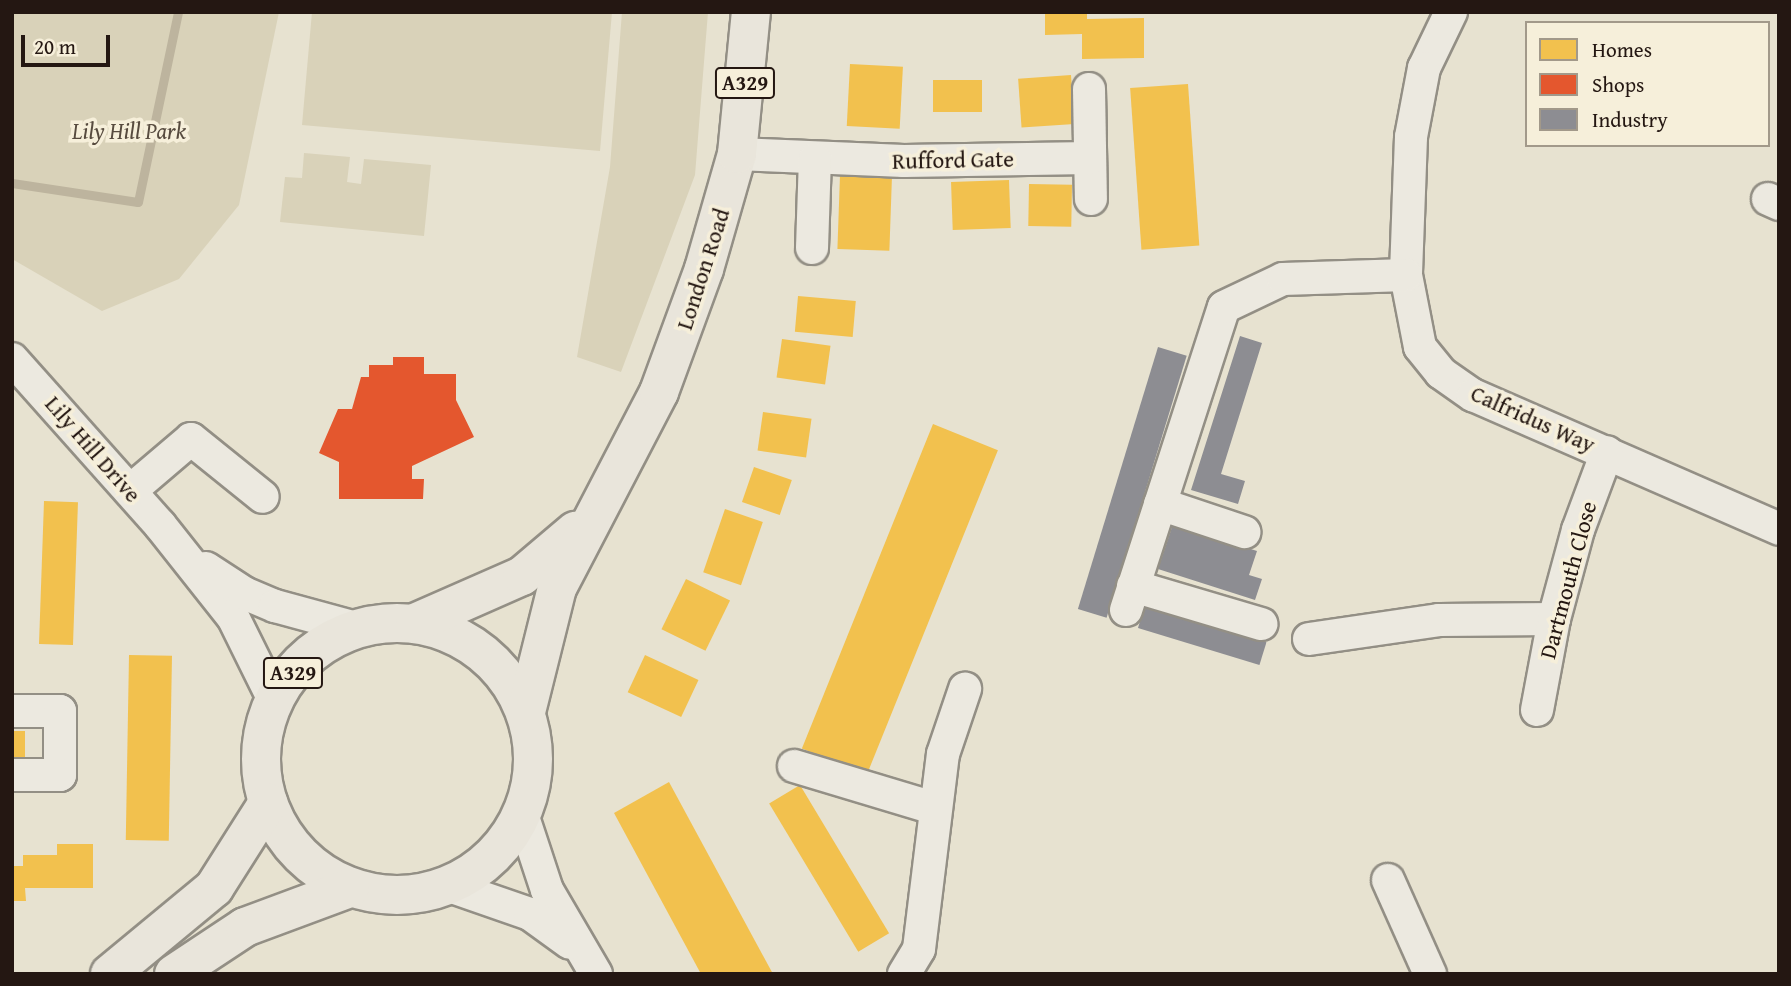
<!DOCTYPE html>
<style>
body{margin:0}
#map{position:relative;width:1791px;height:986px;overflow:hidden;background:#e7e2d0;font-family:"Gentium Book Plus",serif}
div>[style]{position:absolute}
.green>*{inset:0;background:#d9d2b9}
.homes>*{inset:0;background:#f2c14e;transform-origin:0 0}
.shops>*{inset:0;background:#e4572e}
.industry>*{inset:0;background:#8d8d92;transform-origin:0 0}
.stream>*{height:9px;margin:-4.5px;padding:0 4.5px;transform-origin:4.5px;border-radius:4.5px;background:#bdb49e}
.roads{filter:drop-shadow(2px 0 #938f85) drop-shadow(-2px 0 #938f85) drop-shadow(0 2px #938f85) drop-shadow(0 -2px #938f85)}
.minor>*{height:32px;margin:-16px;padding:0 16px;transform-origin:16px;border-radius:16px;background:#ece9e0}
.major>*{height:38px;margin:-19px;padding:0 19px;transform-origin:19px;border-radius:19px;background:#e9e5db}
.major>.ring{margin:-19px;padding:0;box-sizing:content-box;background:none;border:38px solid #e9e5db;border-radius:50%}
span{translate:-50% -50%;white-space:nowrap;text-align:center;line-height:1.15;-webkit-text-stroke:7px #f6efda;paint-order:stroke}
.shield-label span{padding:2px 5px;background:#f6efda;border:2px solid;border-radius:5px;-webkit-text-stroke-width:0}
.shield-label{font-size:21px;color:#241712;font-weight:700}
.park-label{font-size:23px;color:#574b3f;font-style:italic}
.street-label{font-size:23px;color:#241712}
.frame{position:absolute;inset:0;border:14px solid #241712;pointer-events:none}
.legend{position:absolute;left:1525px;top:21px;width:245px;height:126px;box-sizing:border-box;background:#f6efda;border:2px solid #a2998a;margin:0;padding:9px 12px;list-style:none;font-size:21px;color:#241712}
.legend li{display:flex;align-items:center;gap:14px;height:35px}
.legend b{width:35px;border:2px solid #a2998a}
.scale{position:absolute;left:21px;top:35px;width:89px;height:32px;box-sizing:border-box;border:4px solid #241712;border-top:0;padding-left:9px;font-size:21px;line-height:24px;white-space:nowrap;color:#241712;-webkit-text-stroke:5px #f6efda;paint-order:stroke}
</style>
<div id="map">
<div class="green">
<i style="clip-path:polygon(12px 12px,279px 12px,239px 205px,179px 279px,102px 311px,12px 259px)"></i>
<i style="clip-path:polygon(312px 12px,612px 12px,600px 151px,302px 125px)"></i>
<i style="clip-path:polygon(622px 12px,708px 12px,695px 175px,621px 372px,577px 357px,610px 167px)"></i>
<i style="clip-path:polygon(304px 153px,350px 157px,347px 182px,361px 184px,364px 159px,431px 165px,424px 236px,280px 222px,285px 177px,302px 178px)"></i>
</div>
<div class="homes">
<i style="clip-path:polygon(1045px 12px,1087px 12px,1087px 19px,1144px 18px,1144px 58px,1082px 59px,1082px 34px,1045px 35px)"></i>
<i style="left:850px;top:64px;width:53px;height:62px;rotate:3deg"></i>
<i style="left:1071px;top:75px;width:49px;height:53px;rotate:86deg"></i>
<i style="left:982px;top:80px;width:32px;height:49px;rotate:90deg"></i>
<i style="left:1188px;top:84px;width:162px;height:58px;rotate:86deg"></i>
<i style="left:840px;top:175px;width:52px;height:74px;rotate:2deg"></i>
<i style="left:1009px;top:180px;width:48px;height:58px;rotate:88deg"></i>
<i style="left:1029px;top:184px;width:43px;height:42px;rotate:1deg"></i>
<i style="left:798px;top:296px;width:58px;height:36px;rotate:5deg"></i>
<i style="left:782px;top:339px;width:49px;height:39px;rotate:8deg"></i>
<i style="left:763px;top:412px;width:49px;height:39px;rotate:8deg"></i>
<i style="left:933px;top:424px;width:70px;height:350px;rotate:22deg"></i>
<i style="left:754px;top:467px;width:40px;height:37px;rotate:19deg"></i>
<i style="left:44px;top:501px;width:34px;height:143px;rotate:2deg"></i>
<i style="left:725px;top:509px;width:40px;height:67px;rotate:19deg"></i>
<i style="left:686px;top:579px;width:49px;height:56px;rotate:26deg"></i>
<i style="left:129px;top:655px;width:43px;height:185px;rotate:1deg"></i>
<i style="left:645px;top:655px;width:59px;height:41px;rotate:25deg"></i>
<i style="left:12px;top:731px;width:13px;height:26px"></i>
<i style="clip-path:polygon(669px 782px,773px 974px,701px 974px,614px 813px)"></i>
<i style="left:800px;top:785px;width:173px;height:36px;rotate:59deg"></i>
<i style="clip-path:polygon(57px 844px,93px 844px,93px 888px,25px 888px,26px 901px,12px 901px,12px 866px,23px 866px,23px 855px,57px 855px)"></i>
</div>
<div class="shops">
<i style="clip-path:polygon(393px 357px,424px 357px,424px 374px,456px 374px,456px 400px,474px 437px,412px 466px,412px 479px,424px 479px,423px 499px,339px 499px,339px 462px,319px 453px,338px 409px,352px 409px,361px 377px,369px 377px,369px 365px,393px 365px)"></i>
</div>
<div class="industry">
<i style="clip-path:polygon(1240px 336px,1262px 343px,1221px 474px,1245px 481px,1238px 504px,1191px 490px)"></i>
<i style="left:1158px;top:347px;width:30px;height:274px;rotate:17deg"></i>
<i style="clip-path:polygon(1173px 524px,1257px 551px,1249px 575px,1262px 579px,1255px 600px,1158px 569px)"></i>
<i style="left:1145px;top:605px;width:127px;height:24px;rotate:17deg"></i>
</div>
<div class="stream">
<i style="left:12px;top:183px;width:127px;rotate:8.6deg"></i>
<i style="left:138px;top:202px;width:194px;rotate:-78.1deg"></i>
</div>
<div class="roads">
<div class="minor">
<i style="left:1451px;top:12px;width:62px;rotate:115.7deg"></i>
<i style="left:1424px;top:68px;width:70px;rotate:100.7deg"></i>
<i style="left:1411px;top:137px;width:138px;rotate:92.1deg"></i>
<i style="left:1406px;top:275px;width:73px;rotate:79deg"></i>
<i style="left:1420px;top:347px;width:33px;rotate:51deg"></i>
<i style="left:1441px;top:373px;width:39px;rotate:35deg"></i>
<i style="left:1473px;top:395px;width:334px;rotate:23.6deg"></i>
<i style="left:1089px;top:89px;width:110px;rotate:89deg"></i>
<i style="left:737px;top:154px;width:167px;rotate:2.4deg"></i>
<i style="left:904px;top:161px;width:186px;rotate:-0.9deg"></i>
<i style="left:1768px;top:199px;width:12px;rotate:24deg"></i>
<i style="left:812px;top:248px;width:89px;rotate:-88.1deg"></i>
<i style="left:12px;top:359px;width:222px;rotate:48.3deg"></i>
<i style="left:160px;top:525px;width:117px;rotate:51.6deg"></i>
<i style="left:233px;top:617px;width:93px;rotate:63.7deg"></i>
<i style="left:130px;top:491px;width:80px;rotate:-40.4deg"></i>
<i style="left:191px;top:439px;width:92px;rotate:38.9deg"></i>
<i style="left:1160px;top:504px;width:89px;rotate:18.4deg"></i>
<i style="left:206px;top:568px;width:45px;rotate:33.3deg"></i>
<i style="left:244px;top:593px;width:34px;rotate:23deg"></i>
<i style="left:275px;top:606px;width:84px;rotate:15.2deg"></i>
<i style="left:1133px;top:586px;width:134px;rotate:16.5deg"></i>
<i style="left:1126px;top:610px;width:318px;rotate:-72.1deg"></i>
<i style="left:1224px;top:307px;width:65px;rotate:-25.4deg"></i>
<i style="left:1283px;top:279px;width:123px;rotate:-1.9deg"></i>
<i style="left:1309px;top:639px;width:131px;rotate:-8.3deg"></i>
<i style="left:1439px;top:620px;width:115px;rotate:-0.5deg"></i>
<i style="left:1537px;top:710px;width:93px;rotate:-79.4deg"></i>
<i style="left:1554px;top:619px;width:92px;rotate:-74.9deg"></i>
<i style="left:1578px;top:530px;width:83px;rotate:-69.6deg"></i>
<i style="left:12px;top:711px;width:48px"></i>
<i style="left:60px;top:711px;width:64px;rotate:90deg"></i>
<i style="left:60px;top:775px;width:48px;rotate:180deg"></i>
<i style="left:794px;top:766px;width:146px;rotate:16.7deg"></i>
<i style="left:522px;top:814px;width:80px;rotate:71.8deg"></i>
<i style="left:547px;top:890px;width:97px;rotate:59.7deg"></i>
<i style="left:1388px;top:880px;width:103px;rotate:65.9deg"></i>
<i style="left:449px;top:886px;width:86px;rotate:19.1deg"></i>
<i style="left:530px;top:914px;width:49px;rotate:35.9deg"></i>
<i style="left:904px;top:974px;width:29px;rotate:-59deg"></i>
<i style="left:919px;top:949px;width:196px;rotate:-83deg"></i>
<i style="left:943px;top:754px;width:69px;rotate:-71.3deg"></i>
</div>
<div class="major">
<i class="ring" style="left:261px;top:623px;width:234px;height:234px"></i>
<i style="left:415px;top:623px;width:117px;rotate:-23.7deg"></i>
<i style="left:522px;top:576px;width:70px;rotate:-40.3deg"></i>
<i style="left:526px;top:712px;width:128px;rotate:-76deg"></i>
<i style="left:557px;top:588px;width:221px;rotate:-62.5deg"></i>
<i style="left:659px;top:392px;width:131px;rotate:-69.9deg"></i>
<i style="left:704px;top:269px;width:120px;rotate:-74deg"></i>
<i style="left:737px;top:154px;width:143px;rotate:-84.4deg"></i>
<i style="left:110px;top:974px;width:135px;rotate:-39.6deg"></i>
<i style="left:214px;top:888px;width:101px;rotate:-57.6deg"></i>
<i style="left:174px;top:974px;width:85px;rotate:-33.5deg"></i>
<i style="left:245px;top:927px;width:112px;rotate:-20.4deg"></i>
</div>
</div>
<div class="shield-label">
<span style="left:745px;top:83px">A329</span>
<span style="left:293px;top:673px">A329</span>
</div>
<div class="park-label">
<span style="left:129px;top:131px">Lily Hill Park</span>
</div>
<div class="street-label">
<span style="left:953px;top:160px;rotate:-1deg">Rufford Gate</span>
<span style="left:703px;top:269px;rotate:-72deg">London Road</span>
<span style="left:1533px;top:419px;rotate:24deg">Calfridus Way</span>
<span style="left:93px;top:449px;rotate:49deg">Lily Hill Drive</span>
<span style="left:1568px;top:580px;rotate:-75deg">Dartmouth Close</span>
</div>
<div class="frame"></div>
<ul class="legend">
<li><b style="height:19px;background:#f2c14e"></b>Homes</li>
<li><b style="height:19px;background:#e4572e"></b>Shops</li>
<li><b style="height:19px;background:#8d8d92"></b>Industry</li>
</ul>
<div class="scale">20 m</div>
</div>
